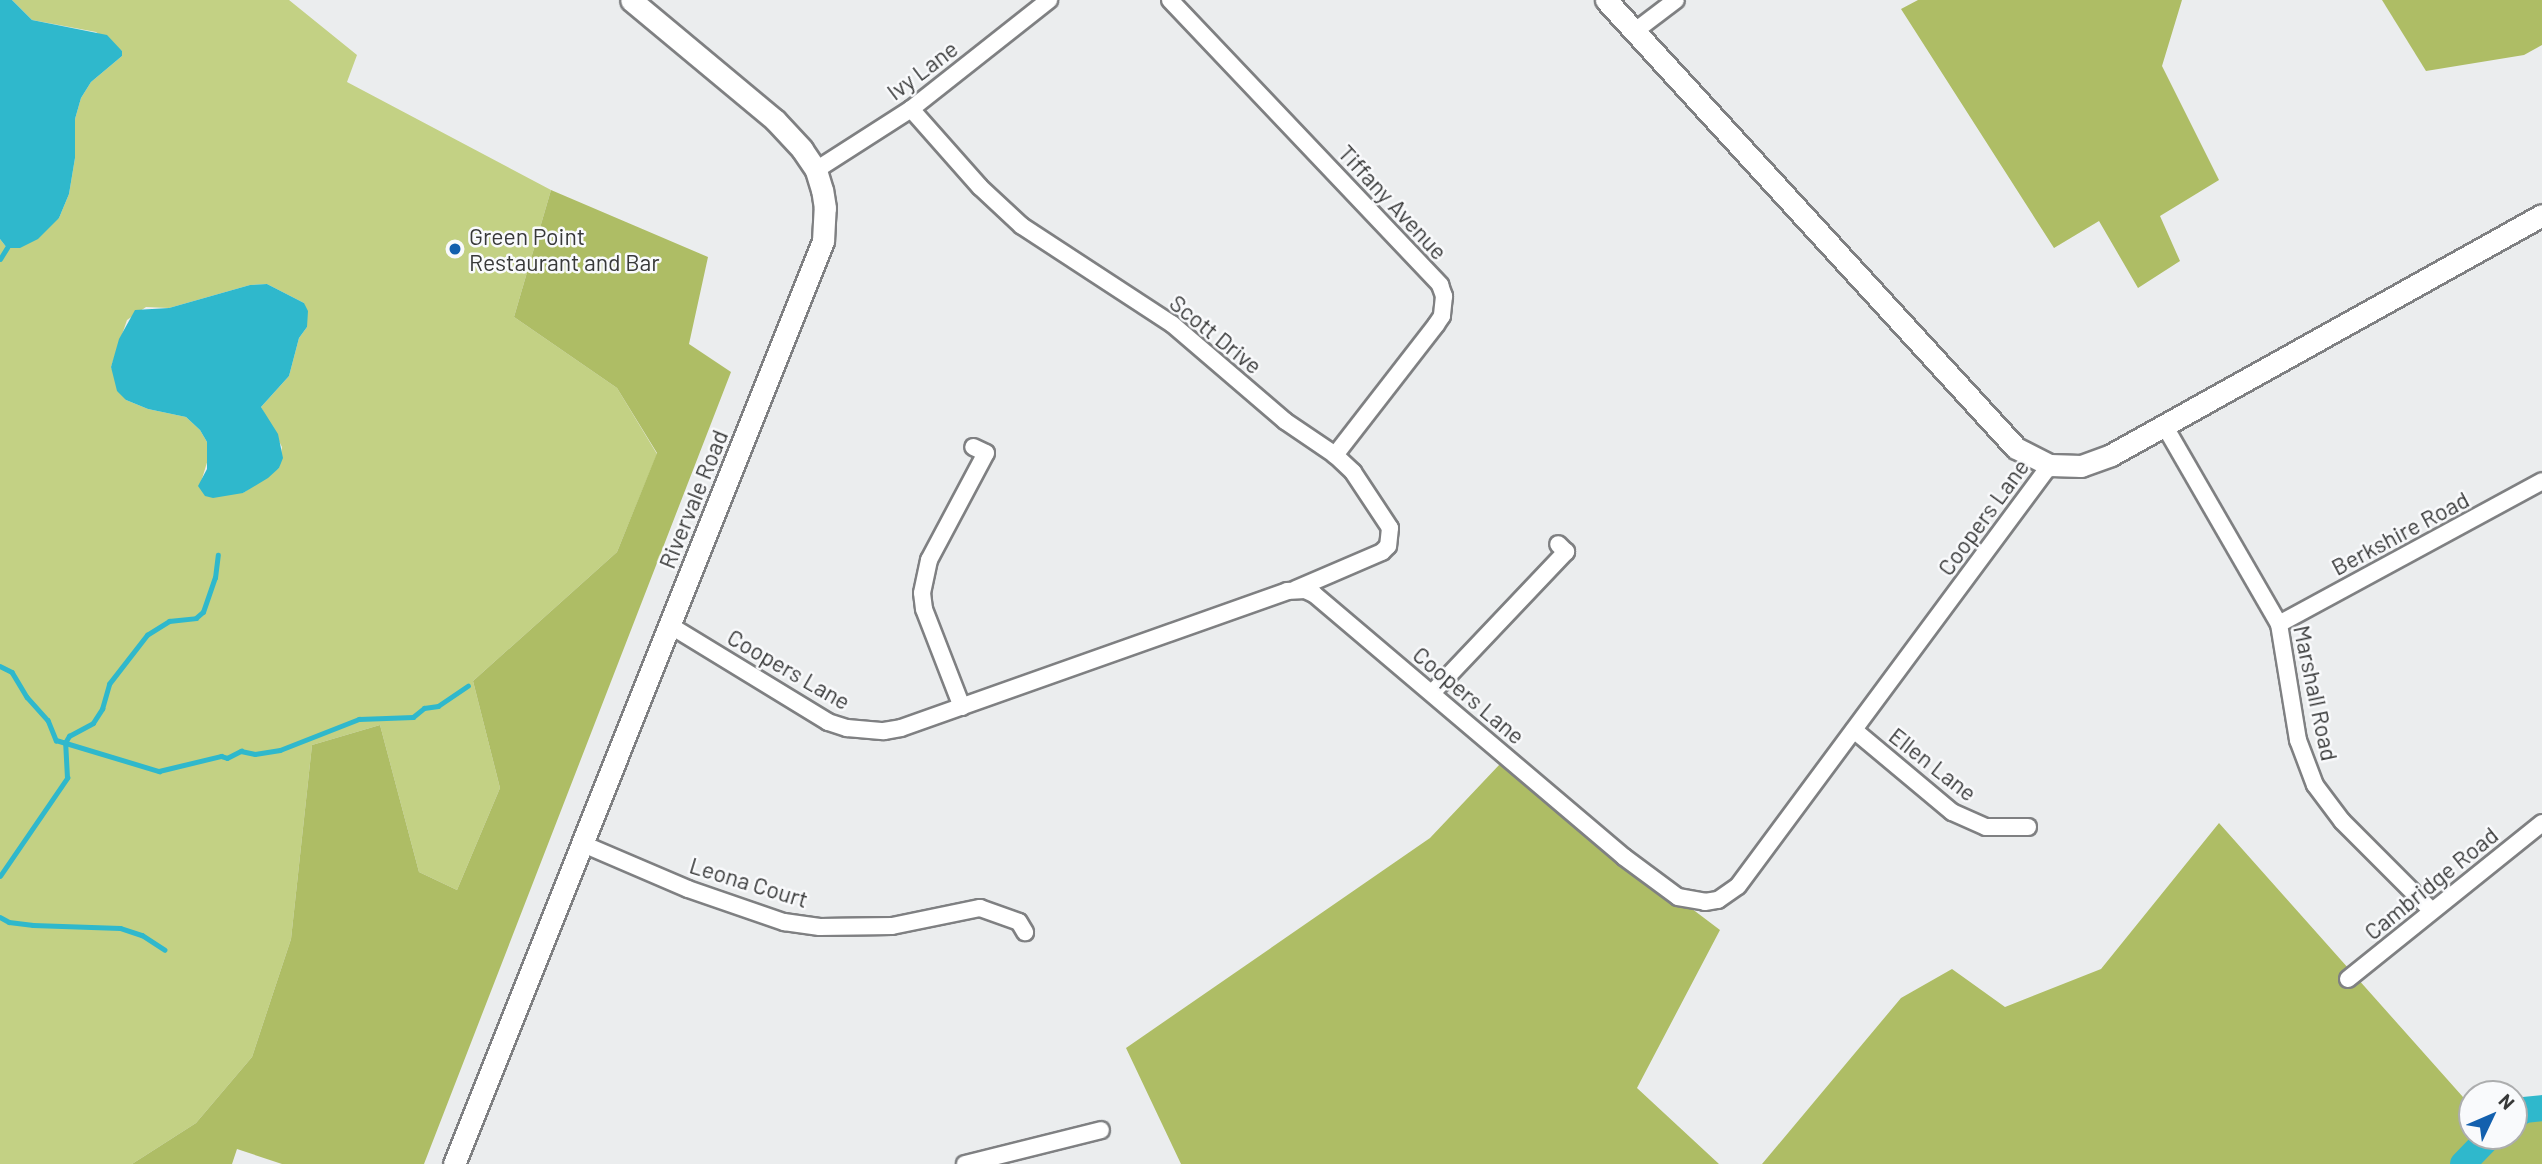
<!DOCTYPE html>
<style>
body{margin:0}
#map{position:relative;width:2542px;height:1164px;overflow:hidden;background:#ebedee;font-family:Barlow,sans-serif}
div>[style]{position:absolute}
.green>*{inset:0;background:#c3d184}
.forest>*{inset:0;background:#aebd65}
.water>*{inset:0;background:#2fb8cc}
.stream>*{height:4.5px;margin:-2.25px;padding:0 2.25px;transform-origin:2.25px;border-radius:2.25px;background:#2fb8cc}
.river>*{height:26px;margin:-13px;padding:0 13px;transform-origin:13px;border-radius:13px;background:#2fb8cc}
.roads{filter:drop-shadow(2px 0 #7f8082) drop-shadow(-2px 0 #7f8082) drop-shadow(0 2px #7f8082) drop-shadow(0 -2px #7f8082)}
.street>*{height:16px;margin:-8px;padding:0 8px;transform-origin:8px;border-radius:8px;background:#fff}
.secondary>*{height:21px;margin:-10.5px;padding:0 10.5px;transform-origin:10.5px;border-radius:10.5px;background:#fff}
.dots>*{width:19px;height:19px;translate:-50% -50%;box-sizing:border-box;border:4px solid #f9fafc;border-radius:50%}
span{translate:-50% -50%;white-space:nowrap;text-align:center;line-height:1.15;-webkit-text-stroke:5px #f9fafc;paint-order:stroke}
.street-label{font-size:23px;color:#383939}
.poi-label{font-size:23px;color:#383939}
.left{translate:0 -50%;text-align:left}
.north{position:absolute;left:2458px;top:1080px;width:70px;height:70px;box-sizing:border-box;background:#f9fafc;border:2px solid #acadae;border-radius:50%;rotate:46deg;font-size:19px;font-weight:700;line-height:28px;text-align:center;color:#383939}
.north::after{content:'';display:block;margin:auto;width:24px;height:32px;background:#1360ae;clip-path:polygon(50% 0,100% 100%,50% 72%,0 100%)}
</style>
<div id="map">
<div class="green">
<i style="clip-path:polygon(evenodd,12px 0,289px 0,357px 55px,347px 82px,551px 190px,514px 317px,617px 388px,657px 454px,617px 552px,473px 681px,500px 788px,457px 890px,419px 872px,380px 725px,312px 745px,291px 939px,252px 1057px,196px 1123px,132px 1164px,0 1164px,0 239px,7px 248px,59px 218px,69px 194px,75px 158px,75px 119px,81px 98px,91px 82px,122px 56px,122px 51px,96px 32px,32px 20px,12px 0,267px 284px,304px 303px,307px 327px,299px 338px,289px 376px,261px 407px,282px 447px,279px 468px,243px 493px,233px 493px,201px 482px,209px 456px,207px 442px,200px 430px,186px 417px,148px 409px,126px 400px,111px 367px,127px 320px,146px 307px,169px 308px,250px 285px,267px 284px)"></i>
</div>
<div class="forest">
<i style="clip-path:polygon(1918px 0,2182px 0,2162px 66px,2219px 180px,2160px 216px,2180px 261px,2138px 288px,2099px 221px,2054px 248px,1901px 9px)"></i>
<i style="clip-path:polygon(2382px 0,2542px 0,2542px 45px,2524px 55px,2426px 71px)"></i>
<i style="clip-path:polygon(551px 190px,708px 257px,689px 344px,731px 372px,424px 1164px,282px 1164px,237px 1149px,232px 1164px,132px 1164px,196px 1123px,252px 1057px,291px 939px,312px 745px,380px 725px,419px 872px,457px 890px,500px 788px,473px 681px,617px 552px,657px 453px,617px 388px,514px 317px)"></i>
<i style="clip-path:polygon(1500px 764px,1720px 930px,1637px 1088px,1719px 1164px,1181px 1164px,1126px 1048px,1430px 838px)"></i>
<i style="clip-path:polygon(2219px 823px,2471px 1106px,2472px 1136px,2514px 1136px,2514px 1117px,2524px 1110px,2542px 1108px,2542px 1164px,1762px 1164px,1901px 998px,1952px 969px,2005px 1007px,2101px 969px)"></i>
</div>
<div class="water">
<i style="clip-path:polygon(0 0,12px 0,32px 20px,107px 35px,122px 51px,122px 56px,91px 82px,81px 98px,75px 119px,75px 158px,69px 194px,59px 218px,38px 239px,20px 248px,7px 248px,0 239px)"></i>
<i style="clip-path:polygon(267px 284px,304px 303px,308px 311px,307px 327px,299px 338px,289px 376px,261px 407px,278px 434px,283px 458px,279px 468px,268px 478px,243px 493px,213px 498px,205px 496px,198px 486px,207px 469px,207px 442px,200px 430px,186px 417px,148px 409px,126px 400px,117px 391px,111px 367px,119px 339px,135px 310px,169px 308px,250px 285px)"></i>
</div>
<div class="stream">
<i style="left:0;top:259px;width:13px;rotate:-58deg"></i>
<i style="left:0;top:666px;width:13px;rotate:27deg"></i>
<i style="left:12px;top:672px;width:29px;rotate:59deg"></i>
<i style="left:27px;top:697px;width:31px;rotate:48deg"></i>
<i style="left:48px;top:720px;width:22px;rotate:68deg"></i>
<i style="left:56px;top:740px;width:108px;rotate:16.8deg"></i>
<i style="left:159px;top:771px;width:64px;rotate:-13.6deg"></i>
<i style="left:221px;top:756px;width:6px;rotate:18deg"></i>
<i style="left:227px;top:758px;width:16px;rotate:-27deg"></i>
<i style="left:241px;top:751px;width:14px;rotate:12deg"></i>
<i style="left:255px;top:754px;width:25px;rotate:-9deg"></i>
<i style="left:280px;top:750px;width:85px;rotate:-21.4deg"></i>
<i style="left:359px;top:719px;width:54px;rotate:-2.1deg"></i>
<i style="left:413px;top:717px;width:14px;rotate:-39deg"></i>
<i style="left:424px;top:708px;width:14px;rotate:-8deg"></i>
<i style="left:438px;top:706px;width:36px;rotate:-34deg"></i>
<i style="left:0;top:876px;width:119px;rotate:-55.6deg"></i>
<i style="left:67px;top:778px;width:35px;rotate:-93deg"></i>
<i style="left:65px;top:743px;width:8px;rotate:-60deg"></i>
<i style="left:69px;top:736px;width:27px;rotate:-28deg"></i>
<i style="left:93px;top:723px;width:17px;rotate:-57deg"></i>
<i style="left:102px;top:709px;width:26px;rotate:-74deg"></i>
<i style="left:109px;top:684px;width:62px;rotate:-52.2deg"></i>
<i style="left:147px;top:635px;width:26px;rotate:-32deg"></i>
<i style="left:169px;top:621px;width:27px;rotate:-6deg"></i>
<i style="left:196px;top:618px;width:9px;rotate:-41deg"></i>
<i style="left:203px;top:612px;width:36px;rotate:-71deg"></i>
<i style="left:215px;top:578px;width:23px;rotate:-83deg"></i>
<i style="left:0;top:917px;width:10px;rotate:29deg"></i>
<i style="left:9px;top:922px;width:24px;rotate:7deg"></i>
<i style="left:33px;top:925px;width:87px;rotate:2deg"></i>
<i style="left:120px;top:928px;width:23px;rotate:18deg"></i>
<i style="left:142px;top:935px;width:27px;rotate:33deg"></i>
</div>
<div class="river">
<i style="left:2514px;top:1117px;width:12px;rotate:-35deg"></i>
<i style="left:2524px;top:1110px;width:18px;rotate:-6deg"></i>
<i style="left:2463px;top:1164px;width:39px;rotate:-46deg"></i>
</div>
<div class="roads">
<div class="street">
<i style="left:1170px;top:0;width:393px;rotate:46.5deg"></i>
<i style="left:1440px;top:285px;width:12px;rotate:70deg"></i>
<i style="left:1444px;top:296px;width:20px;rotate:96deg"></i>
<i style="left:1442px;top:316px;width:11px;rotate:124deg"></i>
<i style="left:1436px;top:325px;width:165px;rotate:127.8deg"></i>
<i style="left:1635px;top:31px;width:51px;rotate:-37.1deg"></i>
<i style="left:911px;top:109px;width:104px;rotate:48.5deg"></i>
<i style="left:980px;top:187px;width:57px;rotate:42.9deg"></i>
<i style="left:1022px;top:226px;width:179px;rotate:33.2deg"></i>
<i style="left:1172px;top:324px;width:149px;rotate:40.6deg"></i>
<i style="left:1285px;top:421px;width:60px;rotate:34.2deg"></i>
<i style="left:1335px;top:455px;width:25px;rotate:43deg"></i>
<i style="left:1353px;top:472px;width:67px;rotate:56.5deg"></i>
<i style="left:1390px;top:528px;width:18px;rotate:96deg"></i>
<i style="left:1388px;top:546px;width:8px;rotate:135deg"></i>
<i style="left:1382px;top:552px;width:94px;rotate:156.7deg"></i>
<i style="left:816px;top:170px;width:113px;rotate:-32.7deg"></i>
<i style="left:911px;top:109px;width:176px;rotate:-38.3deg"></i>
<i style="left:2164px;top:425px;width:230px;rotate:60deg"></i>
<i style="left:2279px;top:624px;width:118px;rotate:80.7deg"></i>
<i style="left:2298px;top:740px;width:48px;rotate:69.3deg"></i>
<i style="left:2315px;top:785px;width:45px;rotate:53.1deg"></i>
<i style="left:2342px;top:821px;width:127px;rotate:45deg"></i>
<i style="left:2279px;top:624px;width:299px;rotate:-28.5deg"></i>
<i style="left:671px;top:626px;width:184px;rotate:31.4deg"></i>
<i style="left:828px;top:722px;width:20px;rotate:18deg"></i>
<i style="left:847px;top:728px;width:37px;rotate:5deg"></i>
<i style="left:884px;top:731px;width:17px;rotate:-10deg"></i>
<i style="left:901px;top:728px;width:410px;rotate:-19.5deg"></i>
<i style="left:1287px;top:591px;width:18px;rotate:-3deg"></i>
<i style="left:1305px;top:590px;width:10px;rotate:24deg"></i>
<i style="left:1314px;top:594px;width:407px;rotate:40.3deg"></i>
<i style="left:1624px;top:857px;width:67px;rotate:36.5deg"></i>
<i style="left:1678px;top:897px;width:27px;rotate:10deg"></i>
<i style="left:1705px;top:902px;width:13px;rotate:-9deg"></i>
<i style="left:1718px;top:900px;width:24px;rotate:-35deg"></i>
<i style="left:1738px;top:886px;width:524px;rotate:-53.46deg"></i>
<i style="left:1432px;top:693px;width:195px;rotate:-46.5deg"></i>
<i style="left:1566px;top:552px;width:11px;rotate:-135deg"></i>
<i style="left:962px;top:707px;width:105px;rotate:-111.2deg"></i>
<i style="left:924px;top:609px;width:16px;rotate:-97deg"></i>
<i style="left:922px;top:593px;width:34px;rotate:-78deg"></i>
<i style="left:929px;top:560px;width:121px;rotate:-62deg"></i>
<i style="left:986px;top:453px;width:14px;rotate:-155deg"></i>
<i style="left:1854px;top:730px;width:128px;rotate:39.9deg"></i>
<i style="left:1952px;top:812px;width:37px;rotate:24deg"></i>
<i style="left:1986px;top:827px;width:42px"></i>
<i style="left:583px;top:844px;width:114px;rotate:23.2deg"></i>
<i style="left:688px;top:889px;width:102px;rotate:19deg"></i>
<i style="left:784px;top:922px;width:36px;rotate:8deg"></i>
<i style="left:820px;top:927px;width:72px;rotate:-0.8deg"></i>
<i style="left:892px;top:926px;width:90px;rotate:-11.6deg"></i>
<i style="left:980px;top:908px;width:41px;rotate:19.7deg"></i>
<i style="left:1019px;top:922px;width:12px;rotate:59deg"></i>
<i style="left:2348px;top:979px;width:249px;rotate:-38.8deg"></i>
<i style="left:965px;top:1164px;width:140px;rotate:-14deg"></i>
</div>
<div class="secondary">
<i style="left:1606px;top:0;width:607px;rotate:47.54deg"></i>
<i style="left:2016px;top:448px;width:38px;rotate:27deg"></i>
<i style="left:2050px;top:465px;width:31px;rotate:2deg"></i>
<i style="left:2081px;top:466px;width:32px;rotate:-20deg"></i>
<i style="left:2111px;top:455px;width:493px;rotate:-29.1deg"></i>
<i style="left:454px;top:1164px;width:994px;rotate:-68.21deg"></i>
<i style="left:823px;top:241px;width:33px;rotate:-87deg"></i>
<i style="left:825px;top:208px;width:18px;rotate:-99deg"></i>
<i style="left:822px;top:190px;width:21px;rotate:-107deg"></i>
<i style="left:816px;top:170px;width:25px;rotate:-124deg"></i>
<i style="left:802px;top:149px;width:40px;rotate:-133deg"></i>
<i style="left:775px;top:120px;width:187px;rotate:-140.2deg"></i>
</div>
</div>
<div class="dots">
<i style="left:455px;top:249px;background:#1360ae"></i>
</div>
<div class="street-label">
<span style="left:922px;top:70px;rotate:-37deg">Ivy Lane</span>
<span style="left:1393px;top:202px;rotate:47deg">Tiffany Avenue</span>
<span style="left:1216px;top:334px;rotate:39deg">Scott Drive</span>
<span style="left:693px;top:499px;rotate:-68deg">Rivervale Road</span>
<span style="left:1983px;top:517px;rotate:-54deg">Coopers Lane</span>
<span style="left:2400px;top:533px;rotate:-28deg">Berkshire Road</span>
<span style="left:789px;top:669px;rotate:30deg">Coopers Lane</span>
<span style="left:2316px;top:693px;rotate:78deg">Marshall Road</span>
<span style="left:1469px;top:695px;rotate:40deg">Coopers Lane</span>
<span style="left:1933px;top:764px;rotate:38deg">Ellen Lane</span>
<span style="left:749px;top:882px;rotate:17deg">Leona Court</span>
<span style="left:2431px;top:883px;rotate:-39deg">Cambridge Road</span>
</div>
<div class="poi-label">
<span class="left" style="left:469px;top:249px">Green Point<br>Restaurant and Bar</span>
</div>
<div class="north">N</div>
</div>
